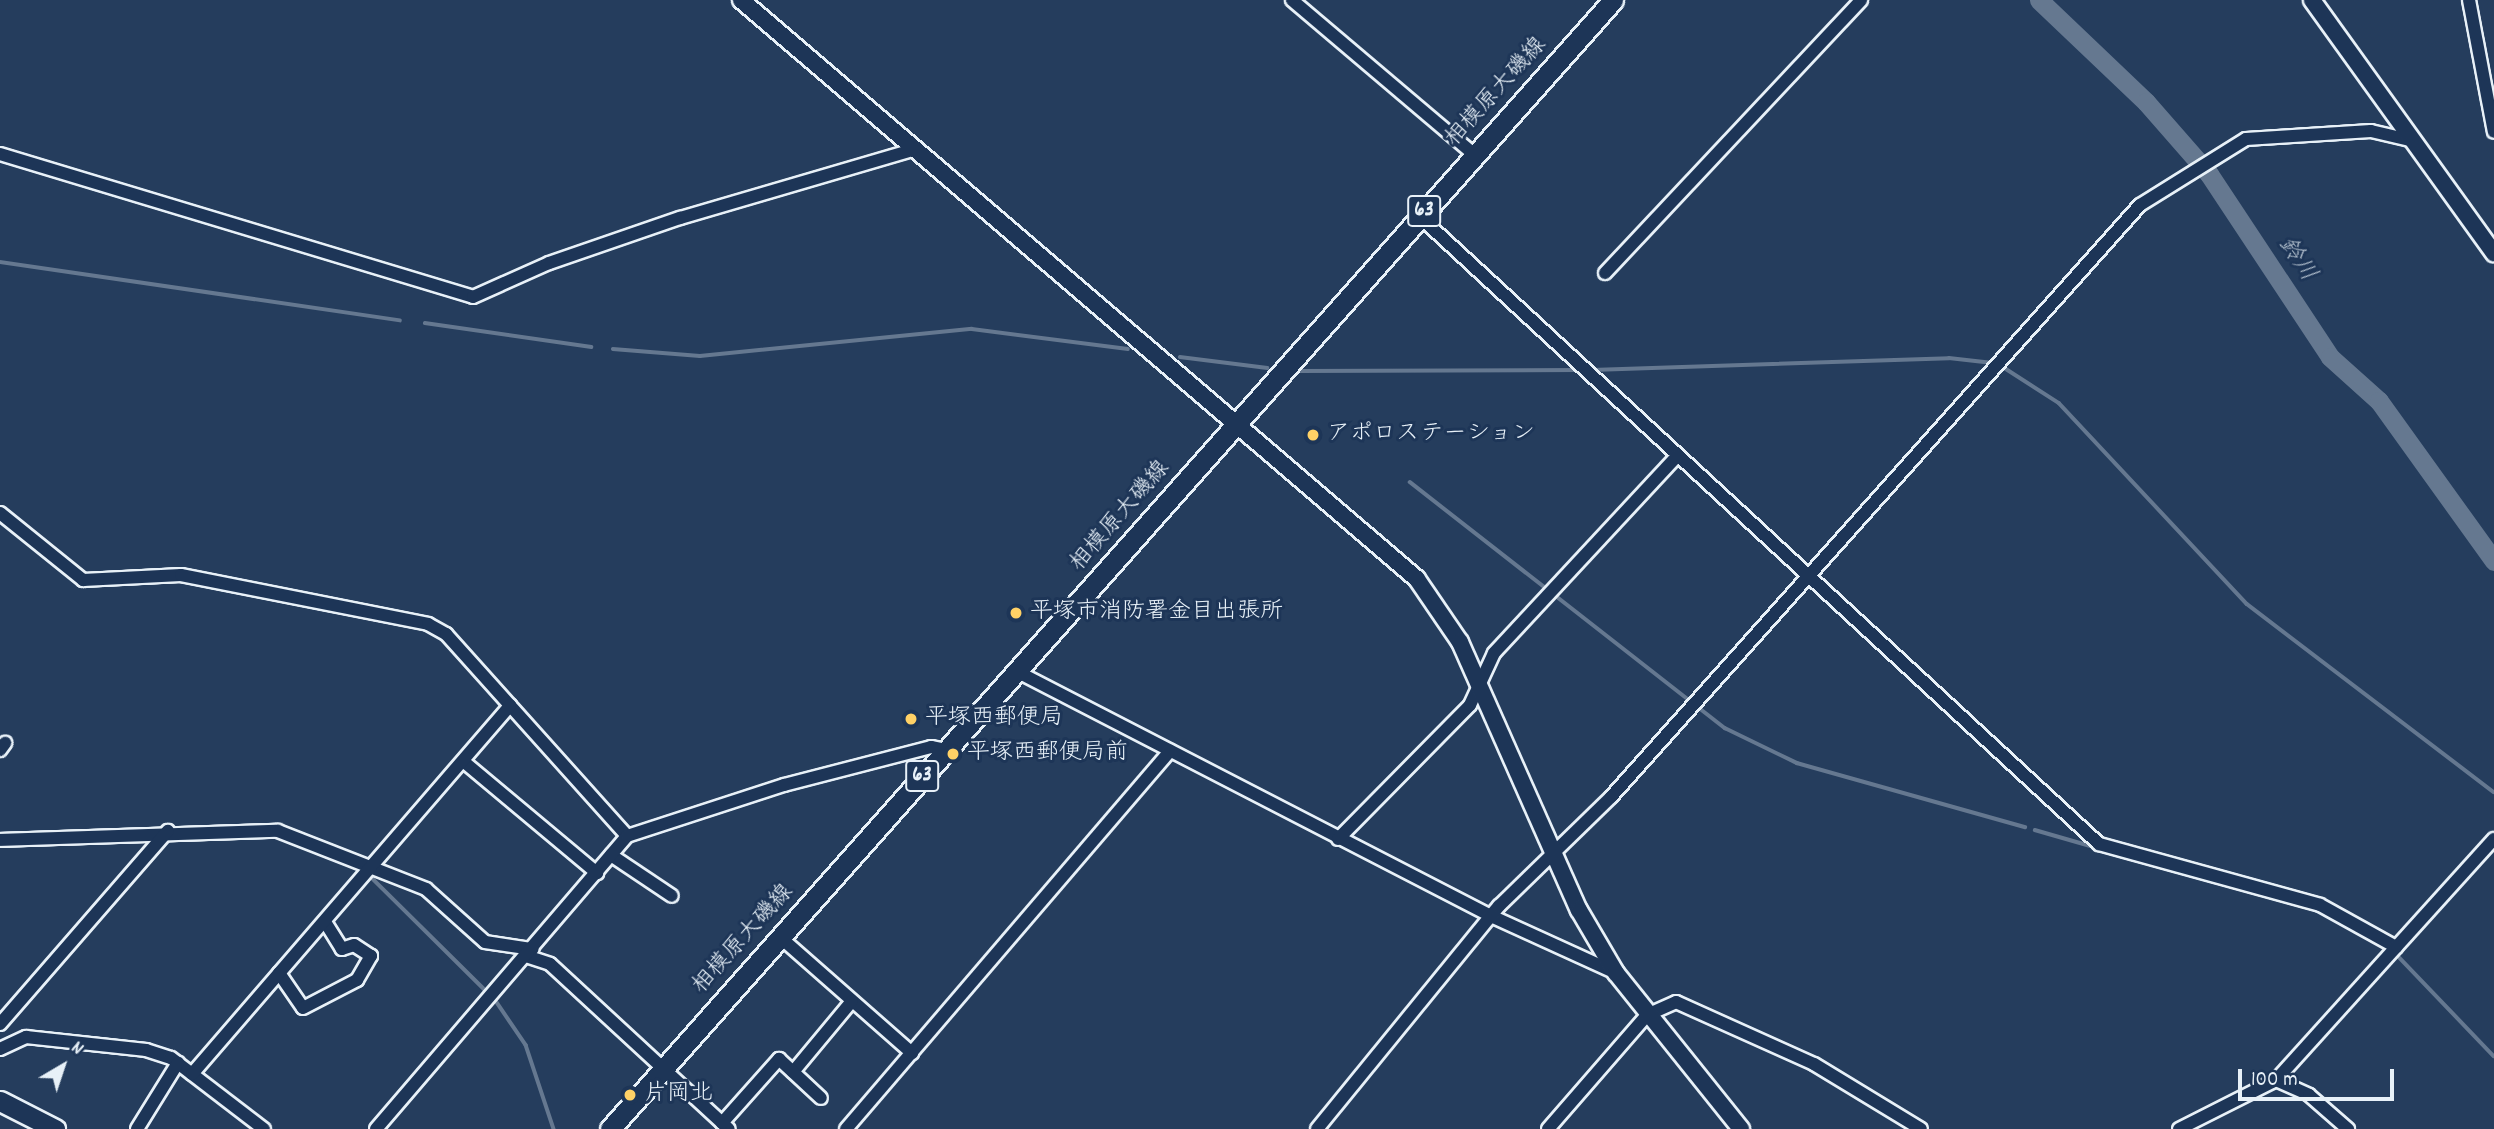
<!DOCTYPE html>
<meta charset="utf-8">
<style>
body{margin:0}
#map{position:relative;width:2494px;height:1129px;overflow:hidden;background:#253d5d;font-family:Dekko,"Klee One",sans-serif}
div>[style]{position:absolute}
.stream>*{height:3.5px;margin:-1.75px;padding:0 1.75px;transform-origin:1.75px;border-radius:1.75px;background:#657890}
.river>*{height:19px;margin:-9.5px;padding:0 9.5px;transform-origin:9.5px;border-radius:9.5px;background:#657890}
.roads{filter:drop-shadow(2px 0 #e8f1f8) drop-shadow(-2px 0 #e8f1f8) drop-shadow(0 2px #e8f1f8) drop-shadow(0 -2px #e8f1f8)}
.street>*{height:12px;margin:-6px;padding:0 6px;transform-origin:6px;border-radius:6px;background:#1d3557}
.secondary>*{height:16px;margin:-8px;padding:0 8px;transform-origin:8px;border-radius:8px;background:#1d3557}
.primary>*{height:19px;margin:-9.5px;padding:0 9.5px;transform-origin:9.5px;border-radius:9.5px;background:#1d3557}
.dots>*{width:19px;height:19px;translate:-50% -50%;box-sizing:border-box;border:4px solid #1d3557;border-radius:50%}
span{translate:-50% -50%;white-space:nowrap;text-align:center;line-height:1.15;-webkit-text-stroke:6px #1d3557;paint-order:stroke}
.shield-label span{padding:2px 5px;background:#1d3557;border:2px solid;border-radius:5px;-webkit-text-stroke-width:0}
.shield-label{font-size:21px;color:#e8f1f8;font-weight:700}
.street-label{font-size:23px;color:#e8f1f8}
.poi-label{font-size:23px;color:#e8f1f8}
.left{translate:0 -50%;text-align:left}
.water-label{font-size:24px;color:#b4c1ce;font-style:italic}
.north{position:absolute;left:28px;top:1031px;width:70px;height:70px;-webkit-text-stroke:5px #1d3557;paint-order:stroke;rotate:39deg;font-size:19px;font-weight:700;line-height:28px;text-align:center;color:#e8f1f8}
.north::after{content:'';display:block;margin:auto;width:24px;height:32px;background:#e8f1f8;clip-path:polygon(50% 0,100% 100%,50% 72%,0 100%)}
.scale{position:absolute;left:2238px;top:1069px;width:156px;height:32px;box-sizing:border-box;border:4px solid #e8f1f8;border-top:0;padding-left:9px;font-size:21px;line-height:24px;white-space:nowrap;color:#e8f1f8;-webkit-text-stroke:5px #1d3557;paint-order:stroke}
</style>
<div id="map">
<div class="stream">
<i style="left:0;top:262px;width:404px;rotate:8.3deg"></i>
<i style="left:425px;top:323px;width:168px;rotate:8.2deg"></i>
<i style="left:613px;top:349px;width:87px;rotate:4.6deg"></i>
<i style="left:700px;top:356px;width:273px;rotate:-5.7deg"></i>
<i style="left:972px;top:329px;width:157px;rotate:7.3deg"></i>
<i style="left:1180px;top:357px;width:88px;rotate:7.2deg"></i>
<i style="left:2000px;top:365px;width:70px;rotate:32.8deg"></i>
<i style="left:2059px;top:403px;width:275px;rotate:46.9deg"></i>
<i style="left:2247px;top:604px;width:310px;rotate:37.3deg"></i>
<i style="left:1592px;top:370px;width:357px;rotate:-1.9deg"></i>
<i style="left:1949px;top:358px;width:44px;rotate:6.5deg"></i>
<i style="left:1299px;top:371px;width:281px;rotate:-0.2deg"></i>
<i style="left:1410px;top:482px;width:400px;rotate:38deg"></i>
<i style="left:1725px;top:728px;width:80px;rotate:25.9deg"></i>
<i style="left:1797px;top:763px;width:237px;rotate:15.7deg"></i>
<i style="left:2035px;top:830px;width:61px;rotate:16.1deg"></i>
<i style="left:373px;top:879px;width:162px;rotate:44.7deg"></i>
<i style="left:2397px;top:955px;width:140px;rotate:46.2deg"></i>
<i style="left:494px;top:998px;width:57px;rotate:55.8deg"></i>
<i style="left:526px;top:1045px;width:89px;rotate:71.6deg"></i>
</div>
<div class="river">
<i style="left:2039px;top:0;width:148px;rotate:43.6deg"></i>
<i style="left:2146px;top:102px;width:96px;rotate:48.8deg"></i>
<i style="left:2209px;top:174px;width:219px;rotate:56.5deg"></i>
<i style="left:2330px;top:357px;width:66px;rotate:41.9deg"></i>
<i style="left:2379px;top:401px;width:197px;rotate:54.3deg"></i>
</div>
<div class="roads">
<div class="street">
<i style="left:1292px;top:0;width:240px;rotate:40.3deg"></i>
<i style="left:2469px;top:0;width:134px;rotate:79.3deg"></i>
<i style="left:0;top:154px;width:494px;rotate:16.8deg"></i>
<i style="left:473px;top:297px;width:83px;rotate:-24.1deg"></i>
<i style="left:549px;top:263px;width:139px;rotate:-19deg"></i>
<i style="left:680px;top:218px;width:246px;rotate:-16.3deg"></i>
<i style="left:1419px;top:216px;width:926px;rotate:42.72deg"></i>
<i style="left:2099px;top:844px;width:229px;rotate:15.4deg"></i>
<i style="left:2320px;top:905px;width:87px;rotate:28.9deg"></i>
<i style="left:1605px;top:273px;width:374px;rotate:-46.8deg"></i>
<i style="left:0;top:513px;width:107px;rotate:38.9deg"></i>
<i style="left:83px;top:580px;width:98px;rotate:-2.9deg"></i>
<i style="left:181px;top:575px;width:252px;rotate:11.2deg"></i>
<i style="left:428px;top:624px;width:21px;rotate:29deg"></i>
<i style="left:446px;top:634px;width:271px;rotate:48.1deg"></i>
<i style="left:1016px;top:671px;width:534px;rotate:27.28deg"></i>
<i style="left:1491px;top:916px;width:137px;rotate:24.5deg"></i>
<i style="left:0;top:750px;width:9px;rotate:-54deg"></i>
<i style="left:463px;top:761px;width:175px;rotate:39.9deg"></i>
<i style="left:1338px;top:839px;width:188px;rotate:-45.4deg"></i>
<i style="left:1470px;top:705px;width:57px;rotate:-65.2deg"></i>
<i style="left:1494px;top:653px;width:269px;rotate:-47.1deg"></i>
<i style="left:0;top:840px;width:278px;rotate:-1.9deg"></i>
<i style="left:278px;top:831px;width:159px;rotate:21.4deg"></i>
<i style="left:426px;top:889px;width:79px;rotate:41.9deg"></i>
<i style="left:485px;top:942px;width:48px;rotate:8.5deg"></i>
<i style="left:611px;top:855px;width:73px;rotate:33.9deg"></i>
<i style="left:780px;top:937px;width:176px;rotate:41.3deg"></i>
<i style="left:526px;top:956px;width:25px;rotate:18deg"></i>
<i style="left:550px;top:964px;width:243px;rotate:42.7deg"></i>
<i style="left:279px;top:973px;width:42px;rotate:55.6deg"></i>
<i style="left:303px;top:1008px;width:61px;rotate:-27.4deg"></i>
<i style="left:357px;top:980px;width:28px;rotate:-60deg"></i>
<i style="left:371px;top:956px;width:20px;rotate:-147deg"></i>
<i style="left:354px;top:945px;width:13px;rotate:162deg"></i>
<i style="left:342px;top:949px;width:32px;rotate:-122deg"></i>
<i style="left:0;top:1024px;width:256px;rotate:-49deg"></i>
<i style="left:0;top:1049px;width:29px;rotate:-25deg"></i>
<i style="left:26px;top:1037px;width:121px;rotate:6.2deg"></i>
<i style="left:146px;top:1050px;width:26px;rotate:18deg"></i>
<i style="left:171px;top:1058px;width:117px;rotate:37.4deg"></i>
<i style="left:793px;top:1072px;width:92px;rotate:-50.3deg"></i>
<i style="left:192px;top:1074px;width:487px;rotate:-49.2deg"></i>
<i style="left:2276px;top:1080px;width:36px;rotate:24deg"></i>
<i style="left:2309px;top:1095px;width:52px;rotate:41.1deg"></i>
<i style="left:722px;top:1123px;width:86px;rotate:-48.3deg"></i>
<i style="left:779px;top:1059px;width:57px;rotate:42.9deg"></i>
<i style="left:137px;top:1129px;width:78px;rotate:-58.2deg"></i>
<i style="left:376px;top:1129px;width:386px;rotate:-49.4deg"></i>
<i style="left:627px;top:836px;width:165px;rotate:-18deg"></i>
<i style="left:784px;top:785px;width:152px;rotate:-14.5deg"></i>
<i style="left:931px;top:747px;width:15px;rotate:11deg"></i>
<i style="left:846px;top:1129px;width:498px;rotate:-49.4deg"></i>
<i style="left:1317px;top:1129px;width:288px;rotate:-50.8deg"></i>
<i style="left:1499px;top:906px;width:156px;rotate:-44.2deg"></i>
<i style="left:1611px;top:797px;width:794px;rotate:-48.22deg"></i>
<i style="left:2140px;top:205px;width:125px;rotate:-31.9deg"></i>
<i style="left:2246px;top:139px;width:125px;rotate:-3.7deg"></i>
<i style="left:2371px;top:131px;width:44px;rotate:13.1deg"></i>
<i style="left:1548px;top:1129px;width:151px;rotate:-49deg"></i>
<i style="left:1647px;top:1015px;width:32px;rotate:-24deg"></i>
<i style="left:1676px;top:1002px;width:151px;rotate:24.2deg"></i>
<i style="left:1814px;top:1064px;width:125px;rotate:31.3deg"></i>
<i style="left:2179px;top:1129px;width:109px;rotate:-26.8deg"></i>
<i style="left:2276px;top:1080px;width:325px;rotate:-47.9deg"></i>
</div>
<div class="secondary">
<i style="left:741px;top:0;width:890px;rotate:40.58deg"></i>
<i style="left:1417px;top:579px;width:76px;rotate:55.7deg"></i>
<i style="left:1460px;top:642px;width:293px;rotate:66.1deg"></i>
<i style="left:1579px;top:910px;width:73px;rotate:59.6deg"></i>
<i style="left:1616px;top:973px;width:200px;rotate:51.3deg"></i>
<i style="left:2312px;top:0;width:312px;rotate:54.3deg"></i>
</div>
<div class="primary">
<i style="left:0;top:1101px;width:62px;rotate:27deg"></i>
<i style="left:610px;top:1129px;width:1510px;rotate:-48.38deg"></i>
</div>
</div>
<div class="dots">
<i style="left:1313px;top:435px;background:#ffd166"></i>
<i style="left:1016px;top:613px;background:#ffd166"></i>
<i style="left:911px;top:719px;background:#ffd166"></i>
<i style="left:953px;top:754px;background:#ffd166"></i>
<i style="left:630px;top:1095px;background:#ffd166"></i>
</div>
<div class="shield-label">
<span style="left:1424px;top:211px">63</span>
<span style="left:922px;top:776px">63</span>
</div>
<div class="street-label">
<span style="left:1497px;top:93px;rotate:-48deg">相模原大磯線</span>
<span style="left:1121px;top:517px;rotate:-49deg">相模原大磯線</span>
<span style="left:744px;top:940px;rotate:-48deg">相模原大磯線</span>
</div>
<div class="poi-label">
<span class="left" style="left:1327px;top:435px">アポロステーション</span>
<span class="left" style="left:1030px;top:613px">平塚市消防署金目出張所</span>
<span class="left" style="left:925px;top:719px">平塚西郵便局</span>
<span class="left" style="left:967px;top:754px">平塚西郵便局前</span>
<span class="left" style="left:644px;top:1095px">片岡北</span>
</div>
<div class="water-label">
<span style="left:2296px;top:260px;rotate:56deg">鈴川</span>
</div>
<div class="north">N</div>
<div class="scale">100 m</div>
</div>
